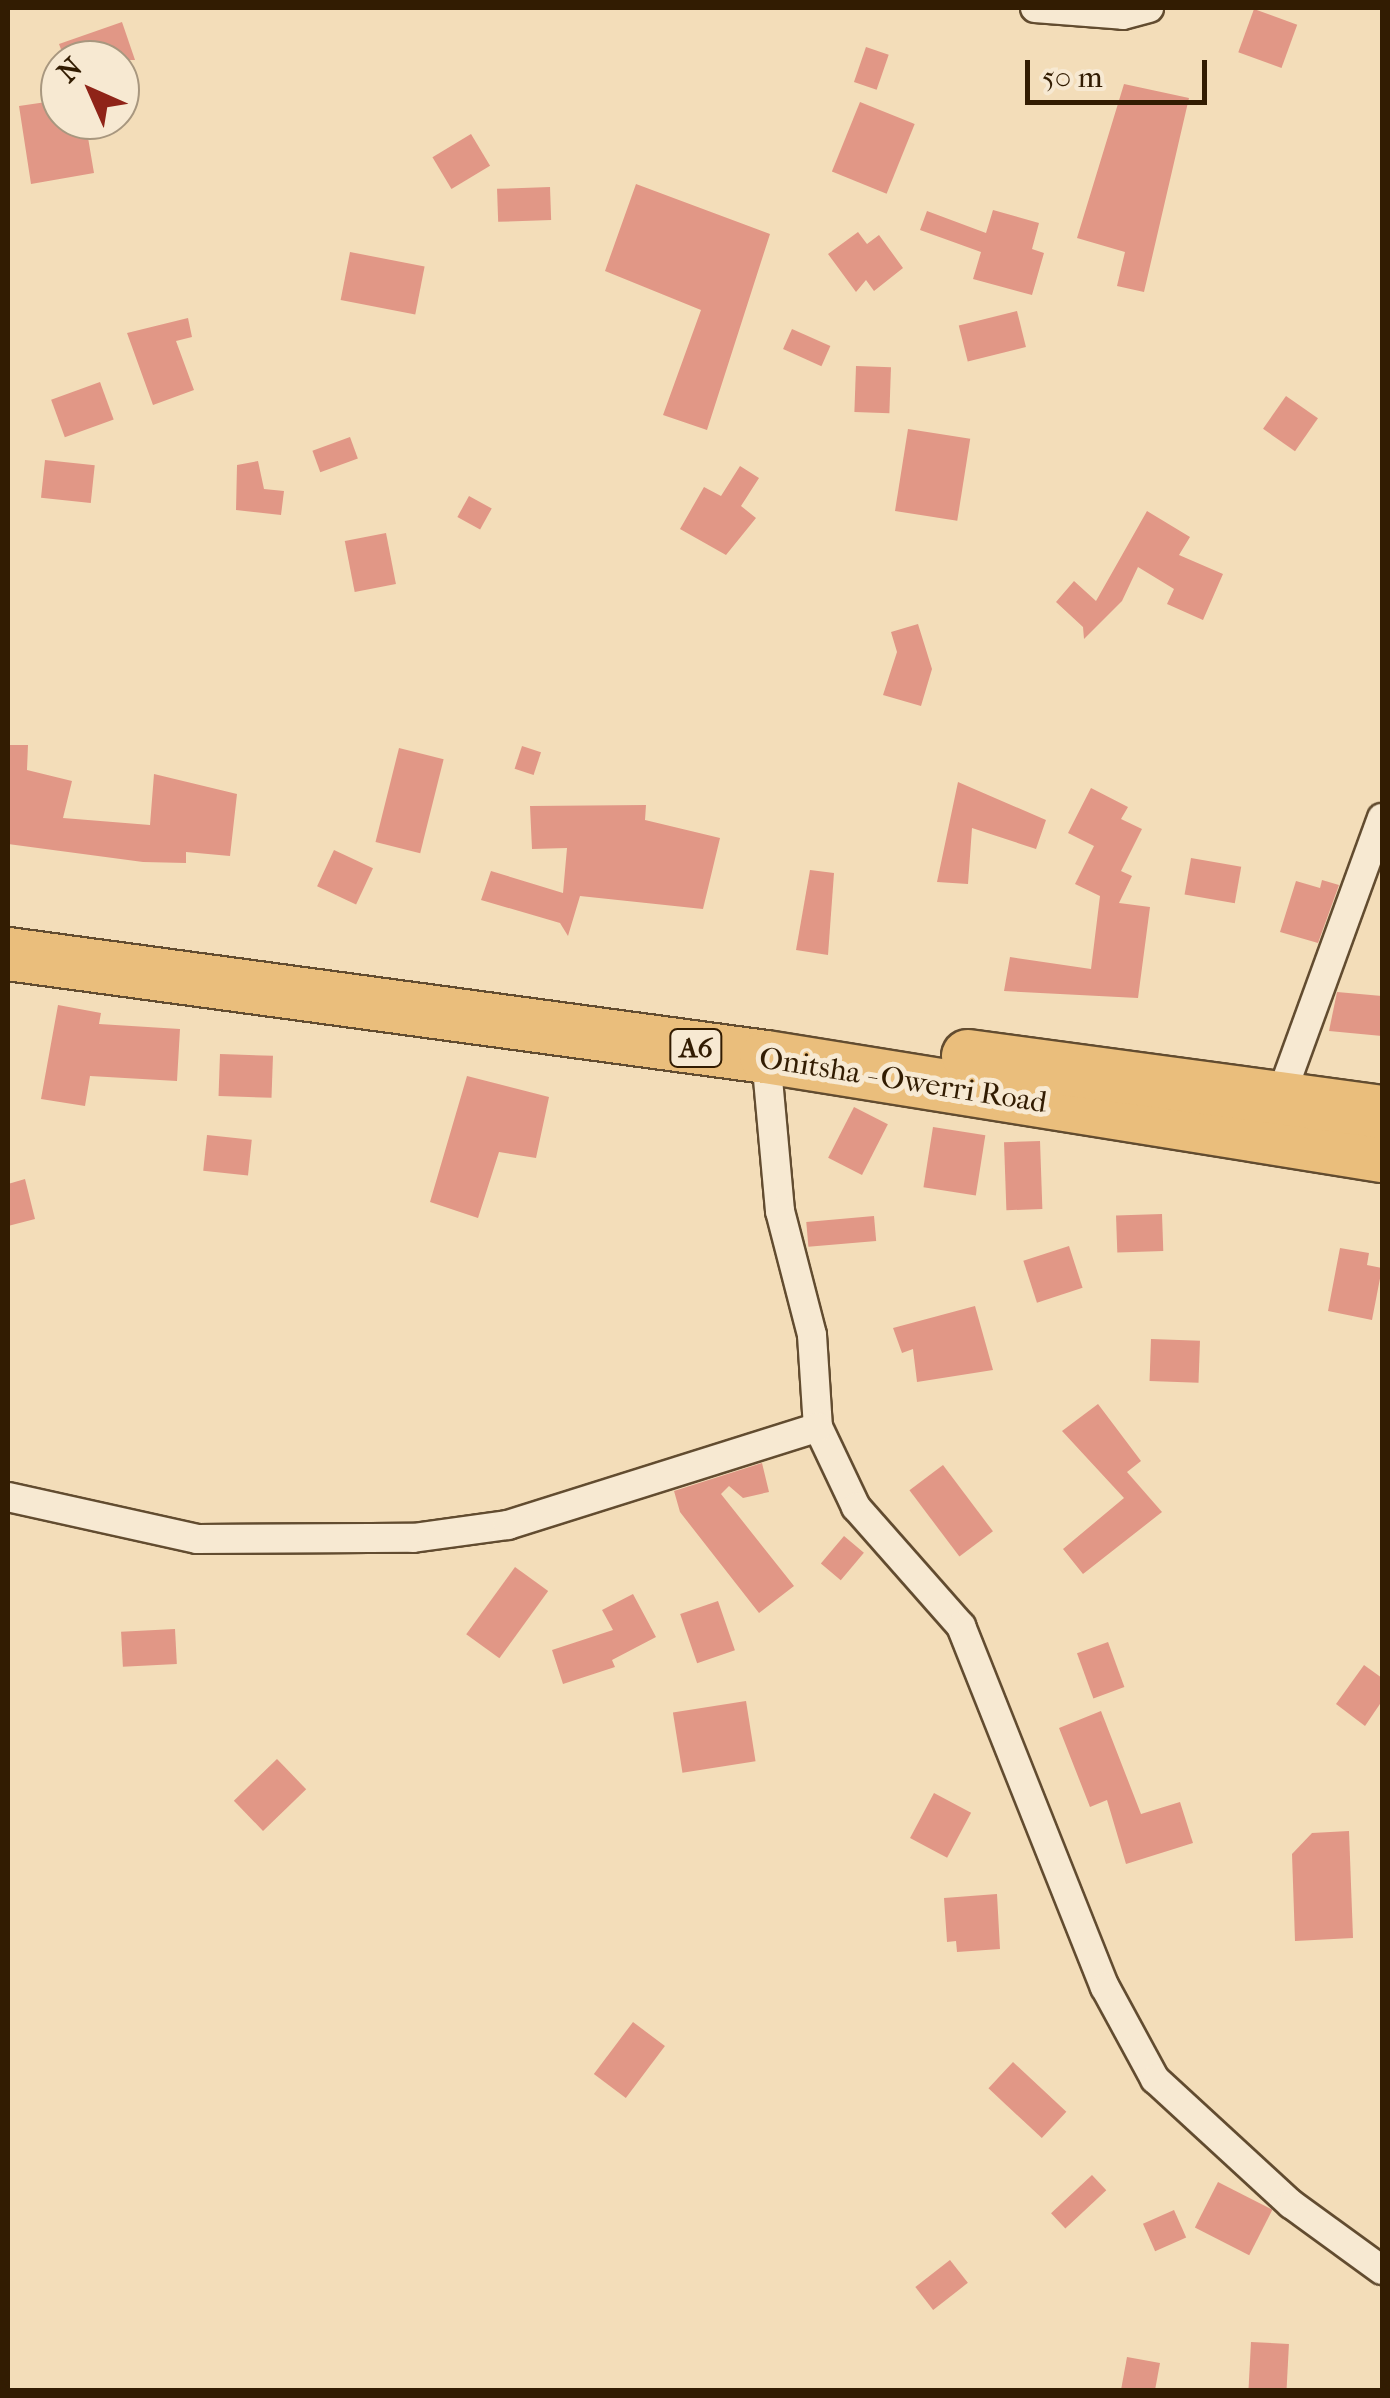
<!DOCTYPE html>
<style>
body{margin:0}
#map{position:relative;width:1390px;height:2398px;overflow:hidden;background:#f3ddb9;font-family:"IM FELL French Canon",serif}
div>[style]{position:absolute}
.building>*{inset:0;background:#e19786;transform-origin:0 0}
.roads{filter:drop-shadow(2px 0 #624c30) drop-shadow(-2px 0 #624c30) drop-shadow(0 2px #624c30) drop-shadow(0 -2px #624c30)}
.street>*{height:28px;margin:-14px;padding:0 14px;transform-origin:14px;border-radius:14px;background:#f7e9d2}
.highway>*{height:52px;margin:-26px;padding:0 26px;transform-origin:26px;border-radius:26px;background:#eabe7c}
span{translate:-50% -50%;white-space:nowrap;text-align:center;line-height:1.15;-webkit-text-stroke:10px #f7e9d2;paint-order:stroke}
.shield-label span{padding:2px 8px;background:#f7e9d2;border:2px solid;border-radius:8px;-webkit-text-stroke-width:0}
.shield-label{font-size:28px;color:#321c02;font-weight:700}
.street-label{font-size:30px;color:#321c02}
.frame{position:absolute;inset:0;border:10px solid #321c02;pointer-events:none}
.north{position:absolute;left:40px;top:40px;width:100px;height:100px;box-sizing:border-box;background:#f7e9d2;border:2px solid #a8977f;border-radius:50%;rotate:315deg;font-size:28px;font-weight:700;line-height:40px;text-align:center;color:#321c02}
.north::after{content:'';display:block;margin:auto;width:35px;height:45px;background:#8f2418;clip-path:polygon(50% 0,100% 100%,50% 72%,0 100%)}
.scale{position:absolute;left:1025px;top:60px;width:182px;height:45px;box-sizing:border-box;border:5px solid #321c02;border-top:0;padding-left:12px;font-size:30px;line-height:35px;white-space:nowrap;color:#321c02;-webkit-text-stroke:8px #f7e9d2;paint-order:stroke}
</style>
<div id="map">
<div class="building">
<i style="left:1254px;top:9px;width:46px;height:46px;rotate:20deg"></i>
<i style="clip-path:polygon(122px 22px,135px 60px,65px 60px,59px 44px)"></i>
<i style="left:866px;top:47px;width:24px;height:37px;rotate:19deg"></i>
<i style="clip-path:polygon(1124px 84px,1189px 98px,1144px 292px,1117px 286px,1125px 252px,1077px 238px)"></i>
<i style="clip-path:polygon(60px 100px,60px 120px,85px 120px,94px 173px,31px 184px,19px 106px)"></i>
<i style="left:860px;top:102px;width:59px;height:75px;rotate:22deg"></i>
<i style="left:471px;top:134px;width:37px;height:45px;rotate:59deg"></i>
<i style="clip-path:polygon(636px 184px,770px 234px,707px 430px,663px 415px,701px 310px,605px 271px)"></i>
<i style="left:550px;top:187px;width:33px;height:53px;rotate:88deg"></i>
<i style="clip-path:polygon(993px 210px,1039px 223px,1032px 249px,1044px 253px,1032px 295px,973px 279px,981px 252px,920px 230px,927px 211px,986px 233px)"></i>
<i style="clip-path:polygon(858px 232px,867px 244px,879px 235px,903px 268px,874px 291px,866px 280px,856px 292px,828px 254px)"></i>
<i style="left:350px;top:252px;width:76px;height:49px;rotate:11deg"></i>
<i style="left:1017px;top:311px;width:37px;height:60px;rotate:76deg"></i>
<i style="clip-path:polygon(188px 318px,192px 337px,176px 341px,194px 390px,153px 405px,127px 333px)"></i>
<i style="left:792px;top:329px;width:42px;height:22px;rotate:24deg"></i>
<i style="left:856px;top:366px;width:35px;height:46px;rotate:2deg"></i>
<i style="left:100px;top:382px;width:40px;height:52px;rotate:70deg"></i>
<i style="left:1286px;top:396px;width:39px;height:40px;rotate:35deg"></i>
<i style="left:908px;top:429px;width:63px;height:83px;rotate:9deg"></i>
<i style="left:350px;top:437px;width:23px;height:40px;rotate:70deg"></i>
<i style="left:45px;top:460px;width:50px;height:38px;rotate:6deg"></i>
<i style="clip-path:polygon(258px 461px,264px 489px,284px 491px,281px 515px,236px 510px,237px 465px)"></i>
<i style="clip-path:polygon(740px 466px,759px 478px,741px 506px,756px 518px,726px 555px,680px 529px,704px 487px,721px 496px)"></i>
<i style="left:469px;top:496px;width:26px;height:24px;rotate:29deg"></i>
<i style="clip-path:polygon(1147px 511px,1190px 537px,1179px 555px,1223px 574px,1203px 620px,1167px 604px,1174px 589px,1138px 567px,1122px 601px,1084px 639px,1083px 627px,1056px 602px,1074px 581px,1096px 601px)"></i>
<i style="left:386px;top:533px;width:52px;height:42px;rotate:79deg"></i>
<i style="clip-path:polygon(918px 624px,932px 669px,921px 706px,883px 695px,897px 652px,891px 632px)"></i>
<i style="clip-path:polygon(8px 745px,28px 745px,27px 770px,72px 781px,63px 818px,150px 825px,154px 774px,237px 794px,230px 856px,186px 852px,186px 863px,143px 862px,8px 844px)"></i>
<i style="left:522px;top:746px;width:20px;height:24px;rotate:18deg"></i>
<i style="left:399px;top:748px;width:46px;height:97px;rotate:14deg"></i>
<i style="clip-path:polygon(958px 782px,1046px 820px,1036px 849px,972px 828px,968px 884px,937px 882px)"></i>
<i style="clip-path:polygon(1091px 788px,1128px 807px,1121px 819px,1142px 829px,1121px 871px,1132px 876px,1119px 903px,1150px 907px,1138px 998px,1004px 991px,1010px 957px,1091px 969px,1100px 896px,1075px 884px,1094px 846px,1068px 833px)"></i>
<i style="clip-path:polygon(646px 805px,645px 820px,720px 838px,703px 909px,580px 896px,568px 936px,560px 923px,481px 900px,491px 871px,563px 893px,567px 848px,532px 849px,530px 806px)"></i>
<i style="left:334px;top:850px;width:43px;height:40px;rotate:25deg"></i>
<i style="left:1191px;top:858px;width:51px;height:37px;rotate:10deg"></i>
<i style="clip-path:polygon(810px 870px,834px 873px,828px 955px,796px 950px)"></i>
<i style="clip-path:polygon(1322px 880px,1339px 885px,1318px 943px,1280px 932px,1296px 881px,1320px 888px)"></i>
<i style="clip-path:polygon(1337px 992px,1382px 996px,1382px 1036px,1329px 1031px)"></i>
<i style="clip-path:polygon(58px 1005px,101px 1013px,99px 1024px,180px 1029px,177px 1081px,90px 1076px,85px 1106px,41px 1099px)"></i>
<i style="left:220px;top:1054px;width:53px;height:42px;rotate:2deg"></i>
<i style="clip-path:polygon(467px 1076px,549px 1097px,536px 1158px,499px 1152px,478px 1218px,430px 1202px)"></i>
<i style="left:854px;top:1107px;width:38px;height:57px;rotate:27deg"></i>
<i style="left:933px;top:1127px;width:53px;height:61px;rotate:9deg"></i>
<i style="left:207px;top:1135px;width:45px;height:36px;rotate:6deg"></i>
<i style="left:1040px;top:1141px;width:68px;height:36px;rotate:88deg"></i>
<i style="clip-path:polygon(25px 1179px,35px 1219px,8px 1226px,8px 1184px)"></i>
<i style="left:1162px;top:1214px;width:37px;height:46px;rotate:88deg"></i>
<i style="left:874px;top:1216px;width:25px;height:68px;rotate:85deg"></i>
<i style="left:1069px;top:1246px;width:44px;height:48px;rotate:72deg"></i>
<i style="clip-path:polygon(1340px 1248px,1369px 1253px,1367px 1265px,1382px 1268px,1372px 1320px,1328px 1311px)"></i>
<i style="clip-path:polygon(975px 1306px,993px 1370px,917px 1382px,913px 1349px,902px 1353px,893px 1328px)"></i>
<i style="left:1151px;top:1339px;width:49px;height:42px;rotate:2deg"></i>
<i style="clip-path:polygon(1098px 1404px,1141px 1461px,1127px 1472px,1162px 1512px,1083px 1574px,1063px 1549px,1124px 1498px,1062px 1431px)"></i>
<i style="clip-path:polygon(762px 1463px,769px 1492px,743px 1498px,729px 1486px,721px 1494px,794px 1586px,759px 1613px,680px 1512px,674px 1491px)"></i>
<i style="left:943px;top:1465px;width:83px;height:42px;rotate:53deg"></i>
<i style="left:844px;top:1536px;width:26px;height:36px;rotate:40deg"></i>
<i style="left:515px;top:1567px;width:41px;height:83px;rotate:36deg"></i>
<i style="clip-path:polygon(633px 1594px,656px 1637px,612px 1660px,615px 1667px,563px 1684px,552px 1650px,613px 1630px,602px 1610px)"></i>
<i style="left:718px;top:1601px;width:52px;height:40px;rotate:71deg"></i>
<i style="left:175px;top:1629px;width:35px;height:54px;rotate:87deg"></i>
<i style="left:1108px;top:1642px;width:48px;height:33px;rotate:70deg"></i>
<i style="clip-path:polygon(1364px 1665px,1382px 1678px,1382px 1701px,1365px 1726px,1336px 1704px)"></i>
<i style="left:746px;top:1701px;width:61px;height:74px;rotate:81deg"></i>
<i style="clip-path:polygon(1101px 1711px,1141px 1814px,1180px 1802px,1193px 1843px,1126px 1864px,1107px 1800px,1090px 1807px,1059px 1728px)"></i>
<i style="left:277px;top:1759px;width:42px;height:60px;rotate:46deg"></i>
<i style="left:934px;top:1793px;width:42px;height:51px;rotate:28deg"></i>
<i style="clip-path:polygon(1349px 1831px,1353px 1938px,1295px 1941px,1292px 1854px,1312px 1833px)"></i>
<i style="clip-path:polygon(997px 1894px,1000px 1949px,957px 1952px,956px 1941px,947px 1942px,944px 1898px)"></i>
<i style="left:633px;top:2022px;width:40px;height:65px;rotate:37deg"></i>
<i style="left:1013px;top:2062px;width:73px;height:36px;rotate:43deg"></i>
<i style="left:1092px;top:2175px;width:21px;height:56px;rotate:47deg"></i>
<i style="left:1218px;top:2182px;width:61px;height:51px;rotate:27deg"></i>
<i style="left:1174px;top:2210px;width:30px;height:34px;rotate:66deg"></i>
<i style="left:950px;top:2260px;width:29px;height:44px;rotate:52deg"></i>
<i style="left:1251px;top:2342px;width:38px;height:48px;rotate:3deg"></i>
<i style="clip-path:polygon(1127px 2357px,1160px 2363px,1155px 2390px,1121px 2390px)"></i>
</div>
<div class="roads">
<div class="street">
<i style="left:1035px;top:8px;width:88px;rotate:4.5deg"></i>
<i style="left:1123px;top:15px;width:27px;rotate:-15deg"></i>
<i style="left:766px;top:1057px;width:155px;rotate:84.8deg"></i>
<i style="left:780px;top:1211px;width:128px;rotate:75.5deg"></i>
<i style="left:812px;top:1335px;width:92px;rotate:86.3deg"></i>
<i style="left:818px;top:1427px;width:89px;rotate:64.6deg"></i>
<i style="left:856px;top:1507px;width:159px;rotate:48.6deg"></i>
<i style="left:961px;top:1626px;width:389px;rotate:68.3deg"></i>
<i style="left:1105px;top:1987px;width:105px;rotate:61.5deg"></i>
<i style="left:1155px;top:2079px;width:185px;rotate:42.6deg"></i>
<i style="left:1291px;top:2204px;width:112px;rotate:36deg"></i>
<i style="left:1280px;top:1098px;width:298px;rotate:-70deg"></i>
<i style="left:8px;top:1497px;width:194px;rotate:12.5deg"></i>
<i style="left:197px;top:1539px;width:216px;rotate:-0.3deg"></i>
<i style="left:413px;top:1538px;width:96px;rotate:-7.8deg"></i>
<i style="left:508px;top:1525px;width:325px;rotate:-17.5deg"></i>
</div>
<div class="highway">
<i style="left:8px;top:954px;width:765px;rotate:7.74deg"></i>
<i style="left:766px;top:1057px;width:624px;rotate:9.13deg"></i>
<i style="left:968px;top:1056px;width:418px;rotate:7.7deg"></i>
</div>
</div>
<div class="shield-label">
<span style="left:696px;top:1048px">A6</span>
</div>
<div class="street-label">
<span style="left:903px;top:1081px;rotate:9deg">Onitsha - Owerri Road</span>
</div>
<div class="frame"></div>
<div class="north">N</div>
<div class="scale">50 m</div>
</div>
